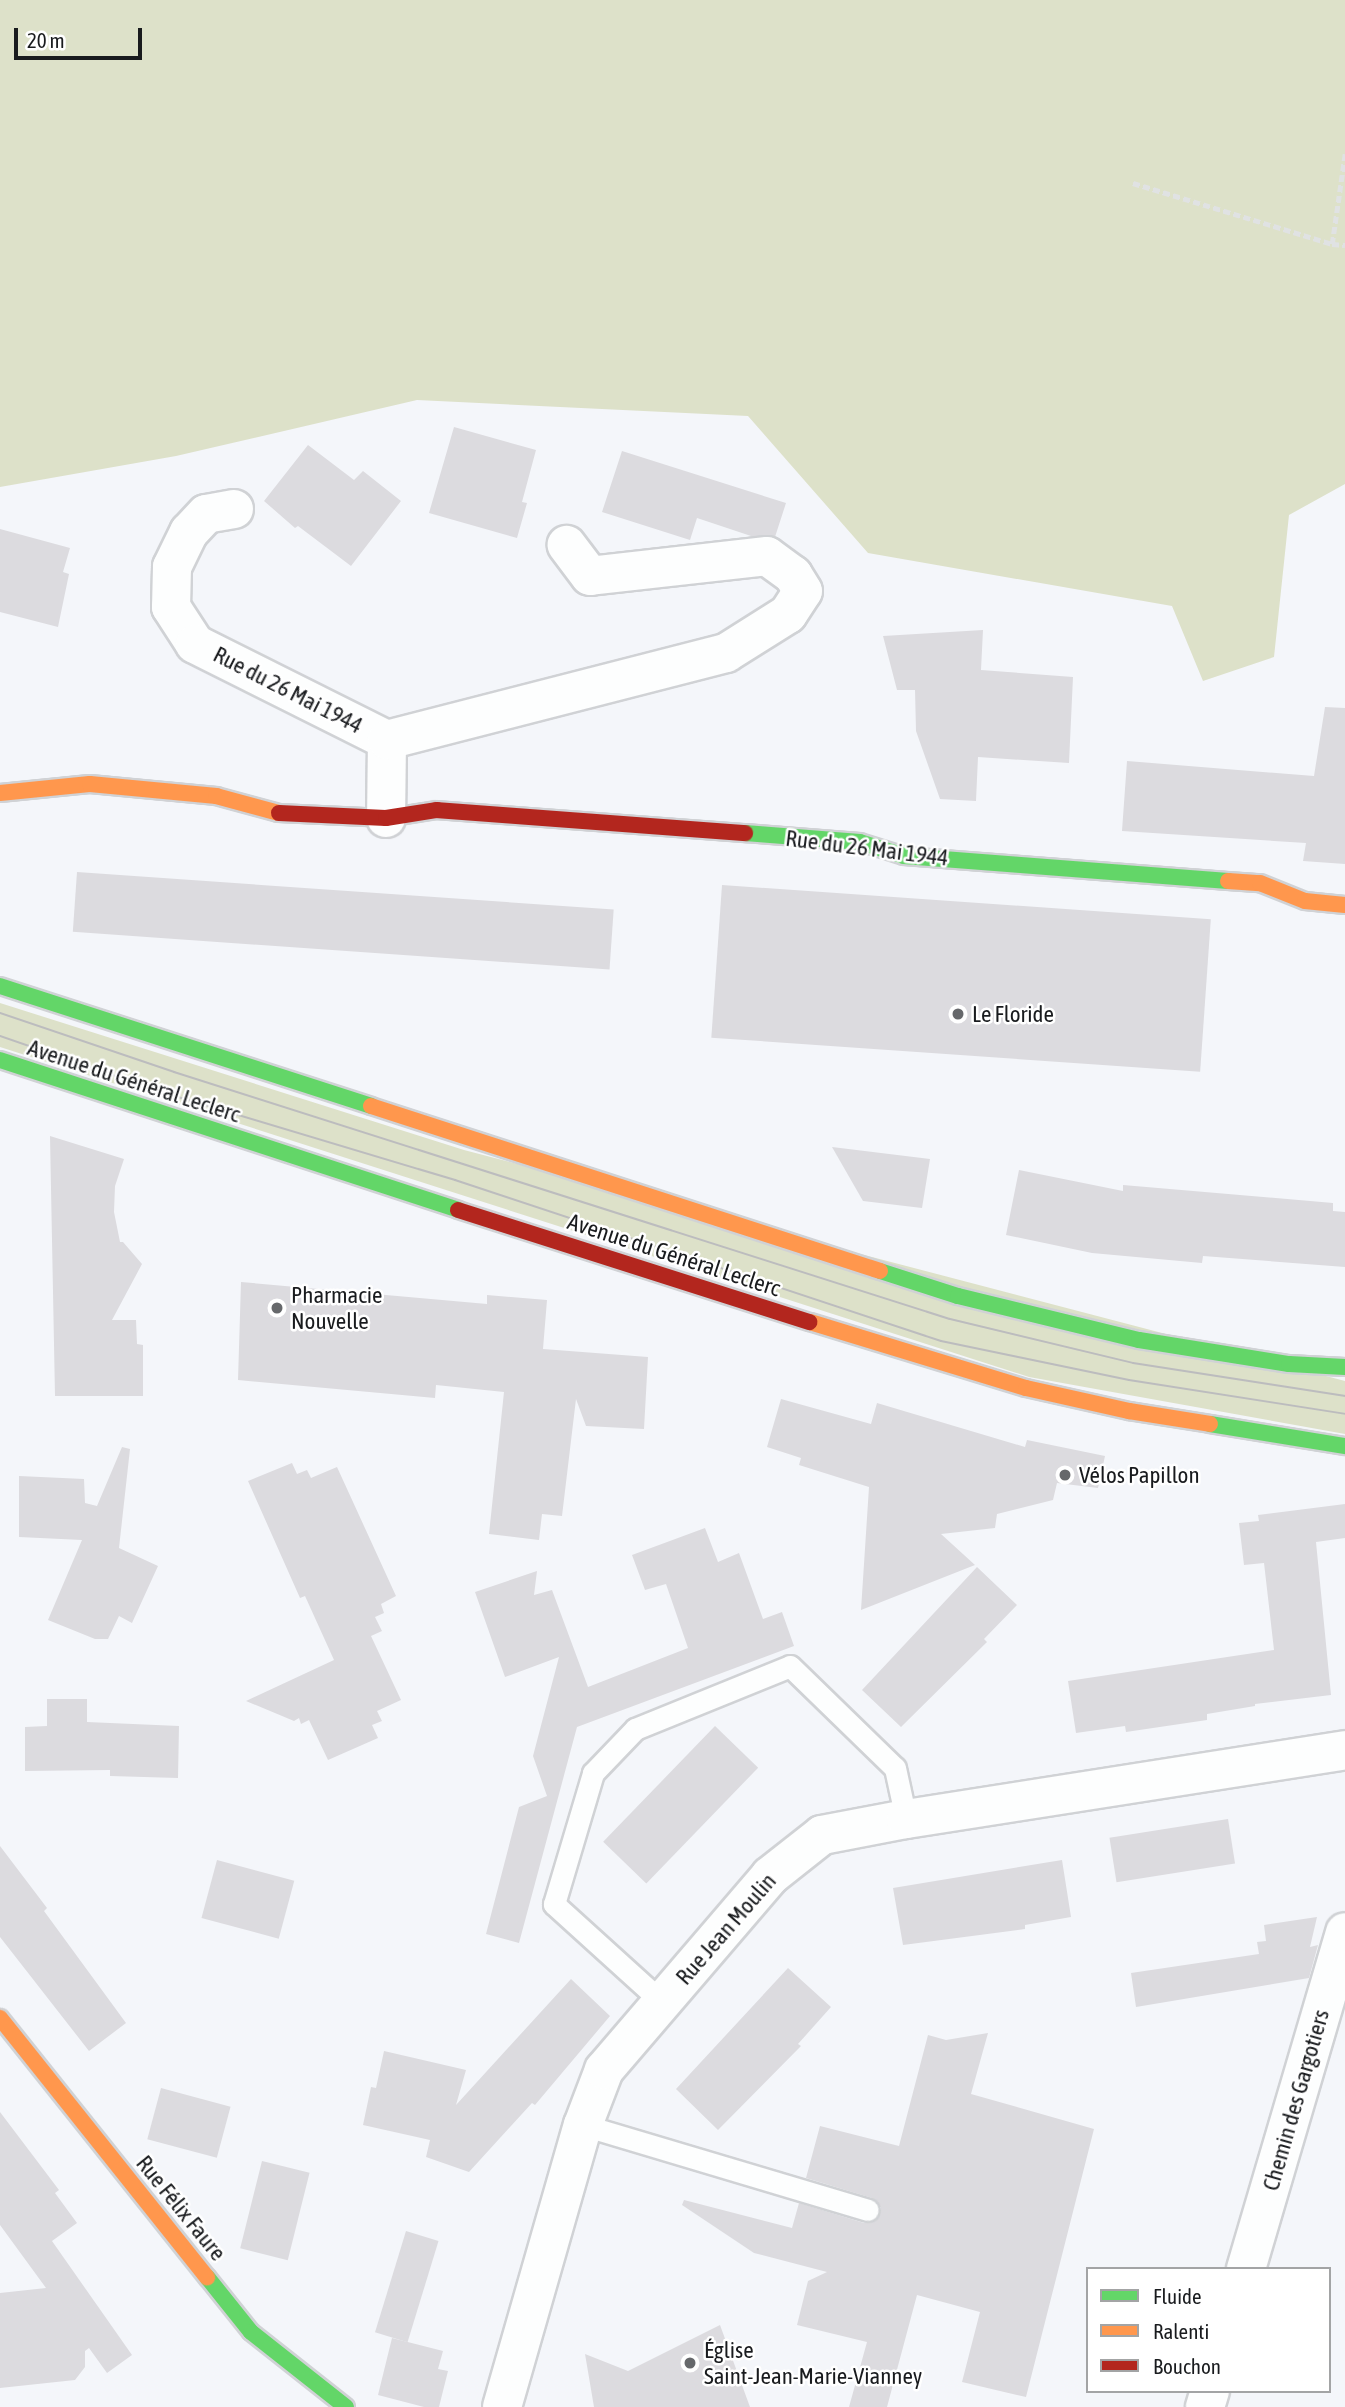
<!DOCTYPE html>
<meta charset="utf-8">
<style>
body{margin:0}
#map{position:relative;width:1345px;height:2407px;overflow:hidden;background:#f4f6fa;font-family:"Asap Condensed",sans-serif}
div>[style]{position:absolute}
.green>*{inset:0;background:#dde1c9}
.building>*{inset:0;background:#dcdbdf;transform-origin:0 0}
.path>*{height:4.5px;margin-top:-2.25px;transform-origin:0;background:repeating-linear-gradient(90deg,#e0e2e3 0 7px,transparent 0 10.5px)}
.roads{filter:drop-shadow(2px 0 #d0d2d5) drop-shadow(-2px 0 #d0d2d5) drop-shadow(0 2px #d0d2d5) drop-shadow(0 -2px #d0d2d5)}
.lane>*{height:21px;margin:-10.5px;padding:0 10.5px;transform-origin:10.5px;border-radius:10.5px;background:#fdfefe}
.street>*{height:38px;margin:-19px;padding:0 19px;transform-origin:19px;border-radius:19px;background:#fdfefe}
.fast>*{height:16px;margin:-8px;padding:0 8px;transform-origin:8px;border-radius:8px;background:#63d668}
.slow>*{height:16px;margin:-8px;padding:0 8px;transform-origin:8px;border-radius:8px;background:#ff974d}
.jam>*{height:16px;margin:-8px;padding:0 8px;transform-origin:8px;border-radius:8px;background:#b3261e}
.tram>*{height:2px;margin:-1px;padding:0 1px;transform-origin:1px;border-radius:1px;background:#bcbcbe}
.dots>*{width:19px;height:19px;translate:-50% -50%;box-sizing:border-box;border:4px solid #fff;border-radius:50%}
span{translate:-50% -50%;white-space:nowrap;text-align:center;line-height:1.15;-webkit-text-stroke:5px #fff;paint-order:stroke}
.street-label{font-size:23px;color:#191b1e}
.poi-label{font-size:23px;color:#191b1e}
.left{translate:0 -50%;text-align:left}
.legend{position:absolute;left:1086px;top:2267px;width:245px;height:126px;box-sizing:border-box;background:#fff;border:2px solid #a3a4a5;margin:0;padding:9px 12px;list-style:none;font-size:21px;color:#191b1e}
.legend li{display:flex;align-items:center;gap:14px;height:35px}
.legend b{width:35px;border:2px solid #a3a4a5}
.scale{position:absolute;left:14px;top:28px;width:128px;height:32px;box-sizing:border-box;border:4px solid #191b1e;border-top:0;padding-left:9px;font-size:21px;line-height:24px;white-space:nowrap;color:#191b1e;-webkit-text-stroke:5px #fff;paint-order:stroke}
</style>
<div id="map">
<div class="green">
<i style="clip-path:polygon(0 0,1345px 0,1345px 484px,1289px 515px,1274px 657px,1203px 681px,1172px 606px,868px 553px,748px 416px,417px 400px,176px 456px,0 487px)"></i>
<i style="clip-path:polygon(0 1003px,464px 1150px,1345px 1381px,1345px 1434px,1029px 1377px,0 1047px)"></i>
</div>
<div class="building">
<i style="clip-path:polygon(454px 427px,536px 450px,522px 502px,527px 503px,517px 538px,429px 513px)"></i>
<i style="clip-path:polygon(308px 445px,354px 480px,363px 471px,401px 501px,351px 566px,298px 526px,295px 528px,264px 501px)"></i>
<i style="clip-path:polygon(622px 451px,786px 503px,775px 537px,751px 536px,697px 518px,690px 540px,602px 512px)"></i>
<i style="clip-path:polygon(0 529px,70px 548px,63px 572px,69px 574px,58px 627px,0 612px)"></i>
<i style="clip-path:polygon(983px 630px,981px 670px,1073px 677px,1069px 763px,978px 757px,976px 801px,940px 799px,916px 731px,915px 690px,897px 690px,883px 636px)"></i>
<i style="clip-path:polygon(1325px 707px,1345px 708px,1345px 864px,1303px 861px,1306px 843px,1122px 831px,1127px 761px,1314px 776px)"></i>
<i style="left:77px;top:872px;width:538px;height:60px;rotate:4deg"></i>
<i style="left:722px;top:885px;width:490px;height:153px;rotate:4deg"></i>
<i style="clip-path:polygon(50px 1136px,124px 1159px,115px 1186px,114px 1212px,120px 1242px,123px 1242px,142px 1264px,112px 1320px,136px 1320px,137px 1344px,143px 1345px,143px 1396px,55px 1396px)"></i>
<i style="clip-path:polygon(832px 1147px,930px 1159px,922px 1208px,863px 1201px)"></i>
<i style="clip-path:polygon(1019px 1170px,1123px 1191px,1123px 1185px,1333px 1203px,1333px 1211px,1345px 1212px,1345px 1267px,1203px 1256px,1202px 1263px,1092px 1253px,1006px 1235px)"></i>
<i style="clip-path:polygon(241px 1282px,487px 1304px,487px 1295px,547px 1300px,543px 1349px,648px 1357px,644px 1429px,586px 1426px,576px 1399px,562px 1516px,542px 1514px,539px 1540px,489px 1534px,504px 1392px,436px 1385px,435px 1398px,238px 1380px)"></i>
<i style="clip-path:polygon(781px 1399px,871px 1424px,877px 1403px,1025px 1447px,1027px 1440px,1105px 1456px,1098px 1488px,1057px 1483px,1053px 1500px,997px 1514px,995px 1528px,941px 1534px,975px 1565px,861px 1610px,869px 1487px,799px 1465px,801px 1458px,767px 1447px)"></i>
<i style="clip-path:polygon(122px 1447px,130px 1449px,119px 1548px,158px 1566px,132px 1623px,119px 1616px,108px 1639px,95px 1639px,48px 1620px,82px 1540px,19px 1537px,19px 1476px,84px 1479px,85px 1503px,97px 1506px)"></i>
<i style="clip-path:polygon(292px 1463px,297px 1474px,307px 1470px,311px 1478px,337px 1467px,396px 1596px,381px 1604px,384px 1613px,375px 1617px,382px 1631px,371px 1636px,401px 1700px,377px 1711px,382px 1721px,372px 1725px,378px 1738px,328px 1760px,309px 1720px,301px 1724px,299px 1718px,294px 1721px,246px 1701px,334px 1660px,305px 1596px,300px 1598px,248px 1481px)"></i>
<i style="clip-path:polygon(1345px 1504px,1345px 1538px,1316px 1542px,1331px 1695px,1255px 1704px,1255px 1706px,1207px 1714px,1207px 1720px,1126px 1732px,1125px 1726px,1076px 1733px,1068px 1681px,1274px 1650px,1264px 1563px,1244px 1565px,1239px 1523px,1259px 1521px,1258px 1515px)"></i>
<i style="clip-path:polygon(705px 1528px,718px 1562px,739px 1553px,763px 1619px,782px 1612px,794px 1646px,577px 1727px,519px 1943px,486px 1934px,519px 1807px,547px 1796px,533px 1756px,559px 1657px,505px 1677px,475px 1592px,537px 1571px,534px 1595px,552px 1590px,588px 1687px,688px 1648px,666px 1584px,645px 1590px,632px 1555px)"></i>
<i style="clip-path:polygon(977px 1567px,1017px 1605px,984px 1639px,987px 1642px,901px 1727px,862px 1690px)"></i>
<i style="clip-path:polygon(47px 1699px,87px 1699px,87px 1722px,179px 1726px,178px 1778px,110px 1776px,110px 1770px,25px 1771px,25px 1727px,47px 1726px)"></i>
<i style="left:715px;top:1726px;width:60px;height:161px;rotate:44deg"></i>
<i style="left:1228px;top:1819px;width:45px;height:120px;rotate:81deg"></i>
<i style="clip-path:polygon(0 1846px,47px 1908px,44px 1911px,126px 2023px,89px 2051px,0 1937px)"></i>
<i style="left:217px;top:1860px;width:80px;height:60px;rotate:15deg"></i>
<i style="clip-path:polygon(1062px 1860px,1071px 1917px,1025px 1925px,1025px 1929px,903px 1945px,893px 1888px)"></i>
<i style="clip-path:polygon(1317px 1917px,1310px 1947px,1318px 1945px,1309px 1978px,1136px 2007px,1131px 1973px,1259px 1954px,1257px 1942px,1266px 1941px,1264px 1925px)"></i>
<i style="clip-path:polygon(788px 1968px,831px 2007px,798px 2044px,801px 2046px,718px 2130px,676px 2089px)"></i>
<i style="clip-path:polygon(571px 1979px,610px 2016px,535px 2105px,532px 2103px,469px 2172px,426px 2157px,430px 2140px,363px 2125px,371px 2087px,376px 2088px,384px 2051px,466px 2070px,456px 2105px)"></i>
<i style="clip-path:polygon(988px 2033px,971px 2094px,1094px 2129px,1026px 2397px,962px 2382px,980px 2312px,917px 2295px,887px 2407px,849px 2407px,867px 2342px,797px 2325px,808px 2281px,827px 2272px,754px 2253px,682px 2205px,684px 2200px,792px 2228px,799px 2203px,864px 2223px,876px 2220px,881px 2208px,872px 2198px,806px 2178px,820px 2126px,899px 2146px,928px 2035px,946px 2040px)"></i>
<i style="left:161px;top:2088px;width:72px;height:53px;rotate:15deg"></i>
<i style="clip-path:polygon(0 2112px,59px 2190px,55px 2193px,77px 2223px,52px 2241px,132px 2355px,107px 2373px,89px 2348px,85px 2351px,85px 2367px,75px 2380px,0 2388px,0 2293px,46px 2288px,0 2225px)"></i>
<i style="left:262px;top:2161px;width:49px;height:90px;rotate:14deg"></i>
<i style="left:406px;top:2231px;width:34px;height:106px;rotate:17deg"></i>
<i style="clip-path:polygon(720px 2325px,750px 2407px,594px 2407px,585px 2354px,628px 2371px)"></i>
<i style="clip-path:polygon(392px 2338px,443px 2351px,438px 2369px,448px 2371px,439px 2407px,424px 2407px,378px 2395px)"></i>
</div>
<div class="path">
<i style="left:1133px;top:183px;width:208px;rotate:17deg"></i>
<i style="left:1332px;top:244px;width:13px;rotate:4deg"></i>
<i style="left:1332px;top:244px;width:91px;rotate:-81.8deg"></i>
</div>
<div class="roads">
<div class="lane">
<i style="left:662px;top:2002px;width:146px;rotate:-137.8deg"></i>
<i style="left:554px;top:1904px;width:137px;rotate:-73.4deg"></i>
<i style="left:593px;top:1773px;width:61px;rotate:-46.3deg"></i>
<i style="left:635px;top:1729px;width:167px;rotate:-22.1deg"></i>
<i style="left:790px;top:1666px;width:146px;rotate:44.2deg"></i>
<i style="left:895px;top:1768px;width:52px;rotate:77.8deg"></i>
<i style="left:583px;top:2125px;width:297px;rotate:16.6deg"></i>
</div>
<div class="street">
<i style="left:234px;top:509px;width:28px;rotate:170deg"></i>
<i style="left:206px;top:514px;width:25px;rotate:133deg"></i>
<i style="left:189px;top:532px;width:39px;rotate:116deg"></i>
<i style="left:172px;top:567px;width:40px;rotate:91.4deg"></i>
<i style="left:171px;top:607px;width:44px;rotate:57deg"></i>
<i style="left:195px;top:644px;width:215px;rotate:26.6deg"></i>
<i style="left:387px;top:740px;width:78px;rotate:90.7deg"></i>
<i style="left:387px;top:740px;width:350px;rotate:-14.4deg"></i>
<i style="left:726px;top:653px;width:73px;rotate:-32.2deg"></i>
<i style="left:788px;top:614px;width:27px;rotate:-57deg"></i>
<i style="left:803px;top:591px;width:19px;rotate:-122deg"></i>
<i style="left:793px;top:575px;width:32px;rotate:-144deg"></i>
<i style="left:767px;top:556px;width:178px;rotate:173.6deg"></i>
<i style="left:590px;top:576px;width:39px;rotate:-127deg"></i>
<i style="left:1246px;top:2269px;width:351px;rotate:-73.6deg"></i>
<i style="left:502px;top:2407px;width:293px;rotate:-74deg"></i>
<i style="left:583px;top:2125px;width:59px;rotate:-69.1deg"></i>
<i style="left:604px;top:2070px;width:255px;rotate:-49.4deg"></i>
<i style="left:770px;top:1876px;width:66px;rotate:-38.3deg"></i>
<i style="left:822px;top:1835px;width:86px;rotate:-10.8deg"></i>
<i style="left:906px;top:1819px;width:444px;rotate:-8.9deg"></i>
<i style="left:1205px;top:2407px;width:17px;rotate:-73deg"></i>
</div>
<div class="fast">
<i style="left:745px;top:833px;width:115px;rotate:4.5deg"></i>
<i style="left:860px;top:842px;width:46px;rotate:17.7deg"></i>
<i style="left:904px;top:856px;width:325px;rotate:4.4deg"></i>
<i style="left:0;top:986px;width:390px;rotate:17.9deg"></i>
<i style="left:0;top:1060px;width:482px;rotate:18.1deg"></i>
<i style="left:880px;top:1271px;width:82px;rotate:17.8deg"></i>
<i style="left:958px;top:1296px;width:186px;rotate:13.7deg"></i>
<i style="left:1139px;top:1340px;width:152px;rotate:9.1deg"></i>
<i style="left:1289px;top:1364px;width:56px;rotate:3.1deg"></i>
<i style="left:1210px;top:1424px;width:137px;rotate:9.3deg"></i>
<i style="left:207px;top:2277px;width:70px;rotate:51.3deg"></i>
<i style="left:251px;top:2332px;width:121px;rotate:38.3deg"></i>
</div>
<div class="slow">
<i style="left:0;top:793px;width:90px;rotate:-5.7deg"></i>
<i style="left:90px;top:784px;width:127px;rotate:5.4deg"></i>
<i style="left:216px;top:796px;width:65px;rotate:15.1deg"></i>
<i style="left:1228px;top:881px;width:32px;rotate:4deg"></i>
<i style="left:1260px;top:883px;width:48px;rotate:21.8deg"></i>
<i style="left:1305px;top:901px;width:40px;rotate:5.7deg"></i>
<i style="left:371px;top:1106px;width:535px;rotate:17.96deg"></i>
<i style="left:810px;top:1322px;width:226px;rotate:17deg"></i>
<i style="left:1026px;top:1388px;width:106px;rotate:12.6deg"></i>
<i style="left:1129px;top:1411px;width:82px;rotate:9.1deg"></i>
<i style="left:0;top:2018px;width:332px;rotate:51.4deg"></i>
</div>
<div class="jam">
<i style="left:279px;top:813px;width:107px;rotate:2.7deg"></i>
<i style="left:386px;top:818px;width:52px;rotate:-8.9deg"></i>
<i style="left:437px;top:810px;width:309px;rotate:4.3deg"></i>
<i style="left:458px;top:1210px;width:369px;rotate:17.7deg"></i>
</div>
</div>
<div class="tram">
<i style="left:0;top:1013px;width:184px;rotate:18.7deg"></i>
<i style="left:174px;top:1072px;width:814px;rotate:17.66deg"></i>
<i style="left:950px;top:1319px;width:188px;rotate:13.5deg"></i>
<i style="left:1133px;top:1363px;width:215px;rotate:8.8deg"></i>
<i style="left:0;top:1036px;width:175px;rotate:19.1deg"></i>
<i style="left:165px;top:1093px;width:303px;rotate:16.7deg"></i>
<i style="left:455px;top:1180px;width:512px;rotate:18.33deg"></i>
<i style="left:941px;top:1341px;width:192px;rotate:11.7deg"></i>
<i style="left:1129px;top:1380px;width:219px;rotate:8.9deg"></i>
</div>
<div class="dots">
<i style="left:958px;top:1014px;background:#66686b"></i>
<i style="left:277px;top:1308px;background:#66686b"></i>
<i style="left:1065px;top:1475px;background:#66686b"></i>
<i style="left:690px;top:2363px;background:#66686b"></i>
</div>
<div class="street-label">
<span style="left:288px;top:690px;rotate:27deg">Rue du 26 Mai 1944</span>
<span style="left:867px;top:848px;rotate:7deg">Rue du 26 Mai 1944</span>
<span style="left:134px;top:1081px;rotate:18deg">Avenue du Général Leclerc</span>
<span style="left:674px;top:1255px;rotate:18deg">Avenue du Général Leclerc</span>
<span style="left:726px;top:1929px;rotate:-49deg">Rue Jean Moulin</span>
<span style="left:1296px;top:2100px;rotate:-74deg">Chemin des Gargotiers</span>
<span style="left:181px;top:2208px;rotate:51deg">Rue Félix Faure</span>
</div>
<div class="poi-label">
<span class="left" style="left:972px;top:1014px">Le Floride</span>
<span class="left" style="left:291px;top:1308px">Pharmacie<br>Nouvelle</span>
<span class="left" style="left:1079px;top:1475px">Vélos Papillon</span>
<span class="left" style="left:704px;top:2363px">Église<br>Saint-Jean-Marie-Vianney</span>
</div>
<ul class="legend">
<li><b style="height:9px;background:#63d668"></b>Fluide</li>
<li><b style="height:9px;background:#ff974d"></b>Ralenti</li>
<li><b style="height:9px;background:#b3261e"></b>Bouchon</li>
</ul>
<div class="scale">20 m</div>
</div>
